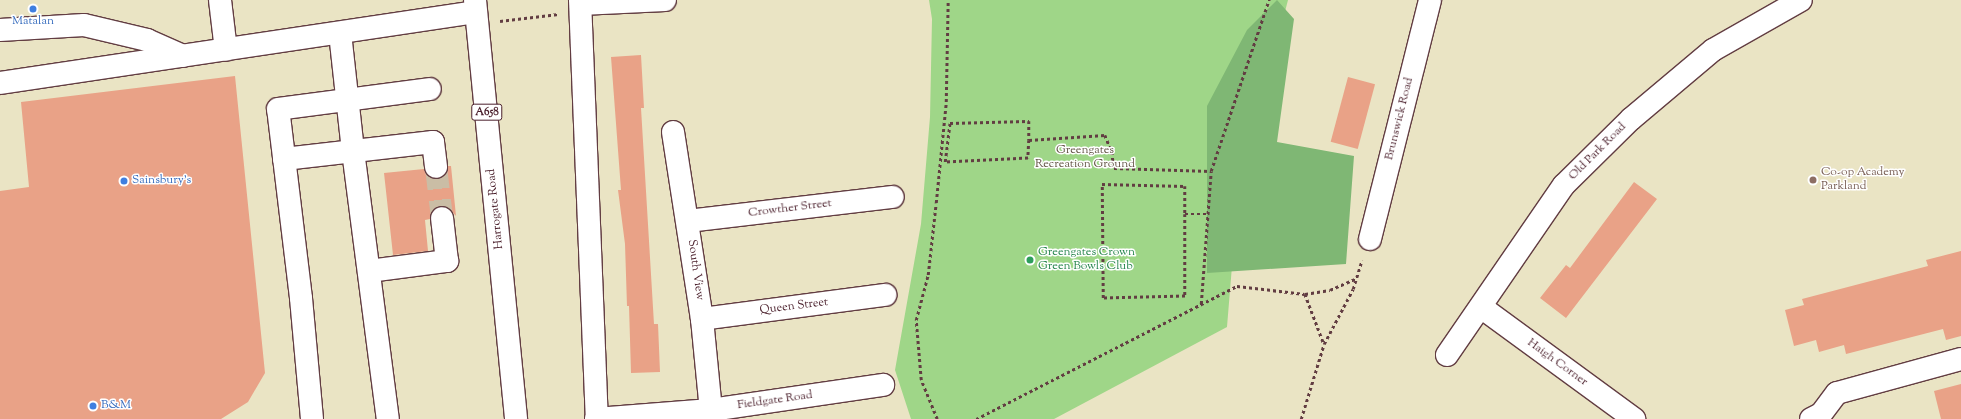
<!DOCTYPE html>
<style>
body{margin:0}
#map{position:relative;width:1961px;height:419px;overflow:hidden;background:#eae4c4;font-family:"Sorts Mill Goudy",serif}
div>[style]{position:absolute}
.green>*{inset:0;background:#9fd688}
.forest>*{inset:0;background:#7fb774}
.building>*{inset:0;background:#e9a287;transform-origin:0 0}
.minor-tunnel>*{height:22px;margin-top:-11px;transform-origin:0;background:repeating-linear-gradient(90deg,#cabda5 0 22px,transparent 0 33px)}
.path>*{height:2.5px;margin-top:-1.25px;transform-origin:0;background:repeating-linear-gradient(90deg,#623d42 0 3px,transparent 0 6px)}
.roads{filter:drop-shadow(1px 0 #623d42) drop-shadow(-1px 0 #623d42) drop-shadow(0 1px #623d42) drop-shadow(0 -1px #623d42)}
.minor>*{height:22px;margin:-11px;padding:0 11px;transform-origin:11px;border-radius:11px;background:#fff}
.highway>*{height:22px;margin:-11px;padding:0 11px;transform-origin:11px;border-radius:11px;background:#fff}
.dots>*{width:11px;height:11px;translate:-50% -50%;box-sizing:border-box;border:2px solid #fff;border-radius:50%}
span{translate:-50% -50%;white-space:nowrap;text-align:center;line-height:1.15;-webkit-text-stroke:3px #fff;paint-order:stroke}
.shield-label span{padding:1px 3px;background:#fff;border:1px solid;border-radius:3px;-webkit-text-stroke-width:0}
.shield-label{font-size:11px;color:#4a1f2b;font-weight:700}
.shop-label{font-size:12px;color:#366cbe}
.left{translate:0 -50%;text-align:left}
.street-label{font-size:12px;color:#4a1f2b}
.park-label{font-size:12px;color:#645647}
.education-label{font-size:12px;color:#785e54}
.leisure-label{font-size:12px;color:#27864d}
</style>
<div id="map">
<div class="green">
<i style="clip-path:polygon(929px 0,1288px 0,1238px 193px,1227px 327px,1054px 419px,911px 419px,895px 370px,921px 224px,930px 117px,932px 19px)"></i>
</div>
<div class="forest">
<i style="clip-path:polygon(1277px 0,1294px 19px,1277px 142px,1354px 156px,1346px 264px,1207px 273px,1207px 106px,1247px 30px)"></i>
</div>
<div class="building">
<i style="clip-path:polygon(641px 55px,644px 108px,641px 108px,654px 324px,658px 324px,660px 372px,631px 373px,629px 306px,627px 306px,625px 244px,618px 190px,621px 190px,611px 57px)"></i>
<i style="clip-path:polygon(235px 76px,265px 373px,248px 402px,221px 419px,0 419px,0 191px,29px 187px,21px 102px)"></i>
<i style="left:1348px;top:77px;width:28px;height:67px;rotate:15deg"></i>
<i style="clip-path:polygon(448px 166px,451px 166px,456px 216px,447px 206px,435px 208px,430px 219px,425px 220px,428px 251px,393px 255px,384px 173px,424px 169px,426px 175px,437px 179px,444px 177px)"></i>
<i style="clip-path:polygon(1634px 182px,1657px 199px,1566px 318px,1540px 298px,1566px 265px,1570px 268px)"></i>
<i style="clip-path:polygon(1961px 251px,1961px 336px,1946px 340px,1943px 329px,1846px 354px,1844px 345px,1819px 352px,1816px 340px,1794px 346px,1785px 310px,1804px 305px,1802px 299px,1928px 266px,1926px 260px)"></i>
<i style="clip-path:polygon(1961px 384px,1961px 419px,1941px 419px,1934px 391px)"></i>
</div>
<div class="minor-tunnel">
<i style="left:436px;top:167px;width:51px;rotate:83.3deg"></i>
</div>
<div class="path">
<i style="left:500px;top:21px;width:59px;rotate:-6.8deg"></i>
<i style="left:1029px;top:140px;width:18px;rotate:93deg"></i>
<i style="left:1028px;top:158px;width:83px;rotate:177.2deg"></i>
<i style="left:945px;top:162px;width:39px;rotate:-83deg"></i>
<i style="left:950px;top:123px;width:79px;rotate:-1.5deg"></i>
<i style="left:1029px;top:121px;width:19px;rotate:90deg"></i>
<i style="left:1029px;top:140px;width:76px;rotate:-3.8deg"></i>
<i style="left:1105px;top:135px;width:18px;rotate:68deg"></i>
<i style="left:1112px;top:152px;width:16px;rotate:83deg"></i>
<i style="left:1114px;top:168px;width:97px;rotate:1.8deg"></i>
<i style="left:1185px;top:214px;width:82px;rotate:90deg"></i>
<i style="left:1185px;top:296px;width:82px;rotate:178.6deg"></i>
<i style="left:1103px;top:298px;width:114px;rotate:-90.5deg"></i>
<i style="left:1102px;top:184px;width:83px;rotate:1.4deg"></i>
<i style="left:1185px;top:186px;width:28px;rotate:90deg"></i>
<i style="left:1185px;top:214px;width:23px"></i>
<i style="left:1305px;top:294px;width:53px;rotate:69.2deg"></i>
<i style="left:1201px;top:304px;width:133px;rotate:-85.7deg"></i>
<i style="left:1211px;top:171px;width:181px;rotate:-71.3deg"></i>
<i style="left:937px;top:419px;width:42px;rotate:-112.3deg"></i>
<i style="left:921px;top:380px;width:60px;rotate:-94.8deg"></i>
<i style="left:916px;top:320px;width:47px;rotate:-75.1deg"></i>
<i style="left:928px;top:275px;width:72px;rotate:-83.7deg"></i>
<i style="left:936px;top:203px;width:101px;rotate:-84.3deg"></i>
<i style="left:946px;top:102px;width:102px;rotate:-88.9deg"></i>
<i style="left:976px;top:419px;width:293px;rotate:-27deg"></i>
<i style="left:1237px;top:286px;width:68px;rotate:6.7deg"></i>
<i style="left:1305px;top:294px;width:25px;rotate:-9deg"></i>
<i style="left:1330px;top:290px;width:30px;rotate:-24deg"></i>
<i style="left:1301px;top:419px;width:78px;rotate:-73deg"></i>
<i style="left:1324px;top:344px;width:62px;rotate:-62.2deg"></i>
<i style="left:1353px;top:289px;width:30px;rotate:-73deg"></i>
</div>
<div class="roads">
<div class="minor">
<i style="left:220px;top:0;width:50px;rotate:83.2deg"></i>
<i style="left:580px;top:0;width:419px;rotate:87.7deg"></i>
<i style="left:581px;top:4px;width:84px;rotate:-2.7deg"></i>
<i style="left:0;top:30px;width:84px;rotate:-3.4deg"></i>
<i style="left:84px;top:25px;width:65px;rotate:13.4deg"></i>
<i style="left:147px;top:40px;width:39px;rotate:24deg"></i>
<i style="left:340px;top:33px;width:119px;rotate:83.7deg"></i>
<i style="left:353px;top:151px;width:270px;rotate:82.6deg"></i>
<i style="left:0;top:83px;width:481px;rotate:-8.5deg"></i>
<i style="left:673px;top:132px;width:189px;rotate:81.2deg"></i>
<i style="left:702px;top:319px;width:91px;rotate:84.4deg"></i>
<i style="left:284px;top:159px;width:150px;rotate:-6.5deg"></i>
<i style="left:433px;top:142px;width:25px;rotate:83deg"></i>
<i style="left:688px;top:221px;width:206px;rotate:-6.7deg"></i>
<i style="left:1370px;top:239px;width:246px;rotate:-75.9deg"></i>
<i style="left:369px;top:271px;width:79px;rotate:-7.3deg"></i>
<i style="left:447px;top:261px;width:43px;rotate:-96.6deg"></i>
<i style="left:1481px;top:307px;width:190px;rotate:36.2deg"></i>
<i style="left:702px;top:319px;width:185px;rotate:-7.5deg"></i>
<i style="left:1447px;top:355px;width:206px;rotate:-55.5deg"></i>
<i style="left:1564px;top:185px;width:94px;rotate:-44.6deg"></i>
<i style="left:1631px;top:119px;width:107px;rotate:-40.1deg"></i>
<i style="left:1713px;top:50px;width:101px;rotate:-29.6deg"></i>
<i style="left:312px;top:419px;width:121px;rotate:-95.2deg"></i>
<i style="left:301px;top:298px;width:190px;rotate:-96.9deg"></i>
<i style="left:278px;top:109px;width:153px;rotate:-7.5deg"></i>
<i style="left:596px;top:419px;width:115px;rotate:-4.5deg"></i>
<i style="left:711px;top:410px;width:174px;rotate:-8.3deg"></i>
<i style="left:1811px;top:419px;width:11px;rotate:-27deg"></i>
<i style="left:1821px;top:414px;width:26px;rotate:-53deg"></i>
<i style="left:1837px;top:393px;width:129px;rotate:-15.3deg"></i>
</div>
<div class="highway">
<i style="left:475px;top:0;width:421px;rotate:84.4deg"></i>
</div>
</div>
<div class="dots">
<i style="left:33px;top:9px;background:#3f7fe0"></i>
<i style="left:1813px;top:180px;background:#8d6e63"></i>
<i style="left:124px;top:181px;background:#3f7fe0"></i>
<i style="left:1030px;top:260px;background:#2e9e5b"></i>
<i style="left:93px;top:406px;background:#3f7fe0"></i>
</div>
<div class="shield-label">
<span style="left:487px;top:112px">A658</span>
</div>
<div class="shop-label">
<span style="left:33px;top:22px">Matalan</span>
<span class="left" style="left:132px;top:181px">Sainsbury's</span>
<span class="left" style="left:101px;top:406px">B&amp;M</span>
</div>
<div class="street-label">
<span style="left:1400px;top:119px;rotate:-76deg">Brunswick Road</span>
<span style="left:1598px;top:152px;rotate:-45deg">Old Park Road</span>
<span style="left:496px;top:209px;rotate:-96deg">Harrogate Road</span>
<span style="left:790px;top:209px;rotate:-7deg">Crowther Street</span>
<span style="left:695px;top:270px;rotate:82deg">South View</span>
<span style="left:794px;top:307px;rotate:-7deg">Queen Street</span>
<span style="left:1557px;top:363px;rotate:36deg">Haigh Corner</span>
<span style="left:775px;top:401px;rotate:-8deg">Fieldgate Road</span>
</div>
<div class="park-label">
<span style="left:1085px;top:158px">Greengates<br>Recreation Ground</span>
</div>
<div class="education-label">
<span class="left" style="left:1821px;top:180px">Co-op Academy<br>Parkland</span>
</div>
<div class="leisure-label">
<span class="left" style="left:1038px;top:260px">Greengates Crown<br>Green Bowls Club</span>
</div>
</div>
